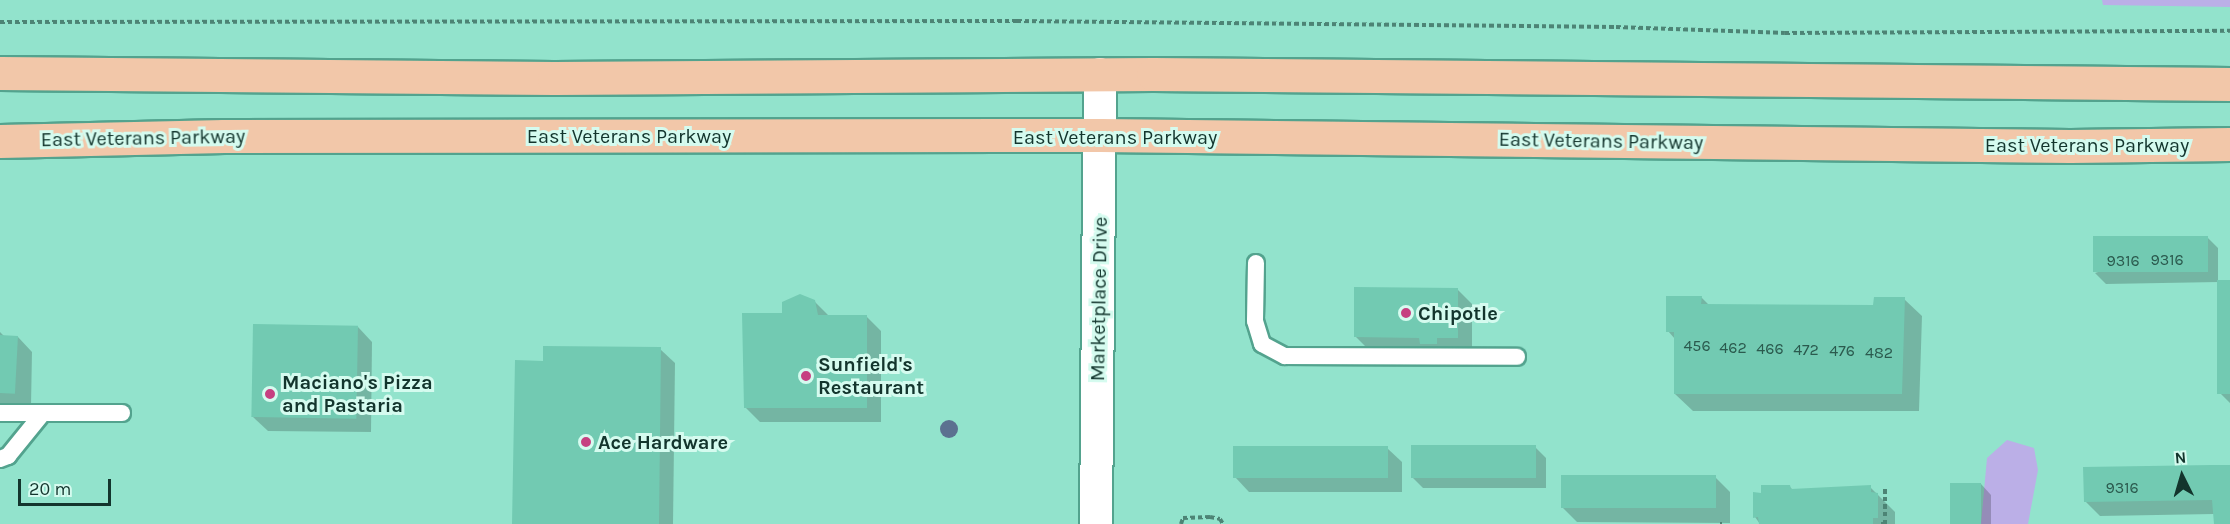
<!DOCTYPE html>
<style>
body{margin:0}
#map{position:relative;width:2230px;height:524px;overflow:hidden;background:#92e3cc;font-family:Karla,sans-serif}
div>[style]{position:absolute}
.green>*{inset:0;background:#bbafe7}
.shadow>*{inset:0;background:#0003}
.building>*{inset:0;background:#72cab2;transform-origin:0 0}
.path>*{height:4px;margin-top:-2px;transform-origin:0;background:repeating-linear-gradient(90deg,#4d8475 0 4.5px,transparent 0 7.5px)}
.roads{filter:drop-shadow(2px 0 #53a38e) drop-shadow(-2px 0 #53a38e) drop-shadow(0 2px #53a38e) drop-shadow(0 -2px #53a38e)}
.service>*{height:16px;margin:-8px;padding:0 8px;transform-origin:8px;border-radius:8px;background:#fff}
.minor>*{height:32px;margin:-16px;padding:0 16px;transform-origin:16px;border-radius:16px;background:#fff}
.primary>*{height:33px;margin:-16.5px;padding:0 16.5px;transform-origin:16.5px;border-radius:16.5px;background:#f2c7a9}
.trees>*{width:18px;height:18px;margin:-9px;border-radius:50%;background:#5c7190}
.dots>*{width:16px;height:16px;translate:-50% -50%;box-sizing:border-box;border:3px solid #d5fbef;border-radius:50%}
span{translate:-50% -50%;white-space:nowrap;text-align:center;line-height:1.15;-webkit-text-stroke:6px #d5fbef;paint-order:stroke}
.number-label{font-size:16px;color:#2b5a4e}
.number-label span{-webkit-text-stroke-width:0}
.street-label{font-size:20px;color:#13352d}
.poi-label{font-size:20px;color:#13352d;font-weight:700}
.left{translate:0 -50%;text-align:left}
.north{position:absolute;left:2152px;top:446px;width:60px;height:60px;-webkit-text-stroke:4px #d5fbef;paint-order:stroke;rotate:355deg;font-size:16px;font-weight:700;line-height:24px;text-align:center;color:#13352d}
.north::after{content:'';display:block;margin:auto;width:21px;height:27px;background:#13352d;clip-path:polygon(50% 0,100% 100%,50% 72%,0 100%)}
.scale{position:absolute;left:18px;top:479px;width:93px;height:27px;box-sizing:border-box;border:3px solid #13352d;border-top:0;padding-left:8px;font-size:18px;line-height:21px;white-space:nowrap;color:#13352d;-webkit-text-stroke:4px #d5fbef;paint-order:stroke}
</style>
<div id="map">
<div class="green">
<i style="clip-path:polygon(2102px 0,2230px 0,2230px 7px,2103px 5px)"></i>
<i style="clip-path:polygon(2007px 440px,2034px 448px,2038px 470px,2028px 524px,1981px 524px,1987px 458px)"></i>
</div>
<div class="shadow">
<i style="clip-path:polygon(2207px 237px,2218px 248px,2218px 282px,2230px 282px,2230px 403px,2220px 393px,2219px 282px,2106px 284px,2095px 273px)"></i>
<i style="clip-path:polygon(1457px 289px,1472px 304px,1472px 352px,1370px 351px,1356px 337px)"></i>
<i style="clip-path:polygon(1701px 297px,1710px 306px,1875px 306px,1904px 299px,1922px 316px,1919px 411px,1693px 411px,1675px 394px,1675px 339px,1668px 331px)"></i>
<i style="clip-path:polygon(814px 301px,830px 317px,866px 316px,881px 331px,881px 422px,760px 422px,745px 407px,784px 314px)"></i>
<i style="clip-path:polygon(358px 327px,372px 342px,371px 432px,268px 431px,253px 417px)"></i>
<i style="clip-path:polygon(0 332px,5px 337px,18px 337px,32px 352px,31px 406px,0 407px)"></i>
<i style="clip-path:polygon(660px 349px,675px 363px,673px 524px,514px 524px,544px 362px)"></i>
<i style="clip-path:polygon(1535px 447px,1546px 458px,1546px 488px,1423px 488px,1412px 477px)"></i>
<i style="clip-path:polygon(1387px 448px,1402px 462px,1402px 492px,1249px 492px,1235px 477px)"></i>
<i style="clip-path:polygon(2230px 466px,2230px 524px,2214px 524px,2214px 514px,2100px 516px,2085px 501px)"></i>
<i style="clip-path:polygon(1716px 478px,1730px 492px,1730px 523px,1577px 522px,1562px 507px)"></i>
<i style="clip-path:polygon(1981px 484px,1991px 495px,1991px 524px,1952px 524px)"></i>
<i style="clip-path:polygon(1790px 487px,1793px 490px,1870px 487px,1895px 512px,1895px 524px,1760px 524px,1755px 517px,1763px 494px)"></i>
</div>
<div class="building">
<i style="left:2208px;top:236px;width:36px;height:115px;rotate:90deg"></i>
<i style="left:2217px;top:280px;width:13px;height:114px"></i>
<i style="clip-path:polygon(1354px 287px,1458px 288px,1458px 338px,1437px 338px,1437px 344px,1420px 344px,1419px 338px,1354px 337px)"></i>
<i style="clip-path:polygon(800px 294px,815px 300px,818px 315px,867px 315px,867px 408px,744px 408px,742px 313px,782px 313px,782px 302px)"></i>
<i style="clip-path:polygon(1666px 296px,1702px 296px,1701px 304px,1873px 305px,1874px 297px,1905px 297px,1902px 394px,1674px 394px,1674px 332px,1666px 332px)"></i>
<i style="left:253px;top:324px;width:105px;height:93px;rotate:1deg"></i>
<i style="left:0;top:335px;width:18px;height:58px;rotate:3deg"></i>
<i style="clip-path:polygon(543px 346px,661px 347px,659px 524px,512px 524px,515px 360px,543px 361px)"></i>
<i style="left:1411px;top:445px;width:125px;height:33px"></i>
<i style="left:1233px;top:446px;width:155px;height:32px"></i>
<i style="clip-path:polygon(2212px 465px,2230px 465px,2230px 524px,2214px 524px,2212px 500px,2084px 502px,2083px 467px)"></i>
<i style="left:1561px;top:475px;width:155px;height:33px"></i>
<i style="left:1950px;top:483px;width:31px;height:41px"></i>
<i style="clip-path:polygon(1761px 485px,1790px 485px,1791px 489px,1871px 485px,1871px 492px,1878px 493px,1878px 518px,1873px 518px,1873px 524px,1759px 524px,1758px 517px,1753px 518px,1753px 492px,1761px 493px)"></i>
</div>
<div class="path">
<i style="left:0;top:22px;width:1017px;rotate:-0.06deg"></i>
<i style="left:1017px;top:21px;width:599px;rotate:0.57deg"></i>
<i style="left:1616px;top:27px;width:169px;rotate:2deg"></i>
<i style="left:1785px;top:33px;width:445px;rotate:-0.3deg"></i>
<i style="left:1181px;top:524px;width:6px;rotate:-72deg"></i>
<i style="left:1183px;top:518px;width:27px;rotate:-2deg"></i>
<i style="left:1210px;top:517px;width:10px;rotate:11deg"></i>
<i style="left:1220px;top:519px;width:6px;rotate:59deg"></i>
<i style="left:1720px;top:524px;width:2px"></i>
<i style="left:1881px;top:524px;width:4px"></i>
<i style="left:1885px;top:524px;width:38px;rotate:-90deg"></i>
</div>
<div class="roads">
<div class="service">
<i style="left:1256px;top:263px;width:58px;rotate:91deg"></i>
<i style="left:1255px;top:321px;width:24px;rotate:73deg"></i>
<i style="left:1262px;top:344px;width:26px;rotate:28deg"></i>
<i style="left:1285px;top:356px;width:232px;rotate:0.2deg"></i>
<i style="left:0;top:413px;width:122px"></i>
<i style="left:0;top:459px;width:9px;rotate:-21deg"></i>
<i style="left:8px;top:456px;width:55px;rotate:-50.9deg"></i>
</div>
<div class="minor">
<i style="left:1096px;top:524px;width:450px;rotate:-89.5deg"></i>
</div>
<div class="primary">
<i style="left:0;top:73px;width:554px;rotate:0.52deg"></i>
<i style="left:554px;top:78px;width:599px;rotate:-0.38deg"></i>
<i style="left:1153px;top:74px;width:1077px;rotate:0.53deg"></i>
<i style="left:0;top:141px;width:224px;rotate:-1.3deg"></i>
<i style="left:224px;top:136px;width:876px;rotate:-0.07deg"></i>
<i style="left:1100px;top:135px;width:970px;rotate:0.65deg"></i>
<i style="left:2070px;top:146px;width:160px;rotate:-0.7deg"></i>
</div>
</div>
<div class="trees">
<i style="left:949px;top:429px"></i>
</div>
<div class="dots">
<i style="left:1406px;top:313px;background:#c64081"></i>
<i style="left:806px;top:376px;background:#c64081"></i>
<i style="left:270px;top:394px;background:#c64081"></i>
<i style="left:586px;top:442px;background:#c64081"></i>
</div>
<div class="number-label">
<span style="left:2167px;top:260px">9316</span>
<span style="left:2123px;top:261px">9316</span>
<span style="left:1697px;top:346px">456</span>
<span style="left:1733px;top:348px">462</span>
<span style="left:1770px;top:349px">466</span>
<span style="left:1806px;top:350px">472</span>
<span style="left:1842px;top:351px">476</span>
<span style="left:1879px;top:353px">482</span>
<span style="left:2122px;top:488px">9316</span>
</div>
<div class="street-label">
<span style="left:629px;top:136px">East Veterans Parkway</span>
<span style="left:1115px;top:137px">East Veterans Parkway</span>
<span style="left:143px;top:138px;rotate:-1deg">East Veterans Parkway</span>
<span style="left:1601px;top:141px;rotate:1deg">East Veterans Parkway</span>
<span style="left:2087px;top:145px">East Veterans Parkway</span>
<span style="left:1099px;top:299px;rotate:-89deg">Marketplace Drive</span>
</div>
<div class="poi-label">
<span class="left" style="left:1418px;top:313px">Chipotle</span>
<span class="left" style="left:818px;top:376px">Sunfield's<br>Restaurant</span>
<span class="left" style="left:282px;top:394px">Maciano's Pizza<br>and Pastaria</span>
<span class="left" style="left:598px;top:442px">Ace Hardware</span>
</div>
<div class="north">N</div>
<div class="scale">20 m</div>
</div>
